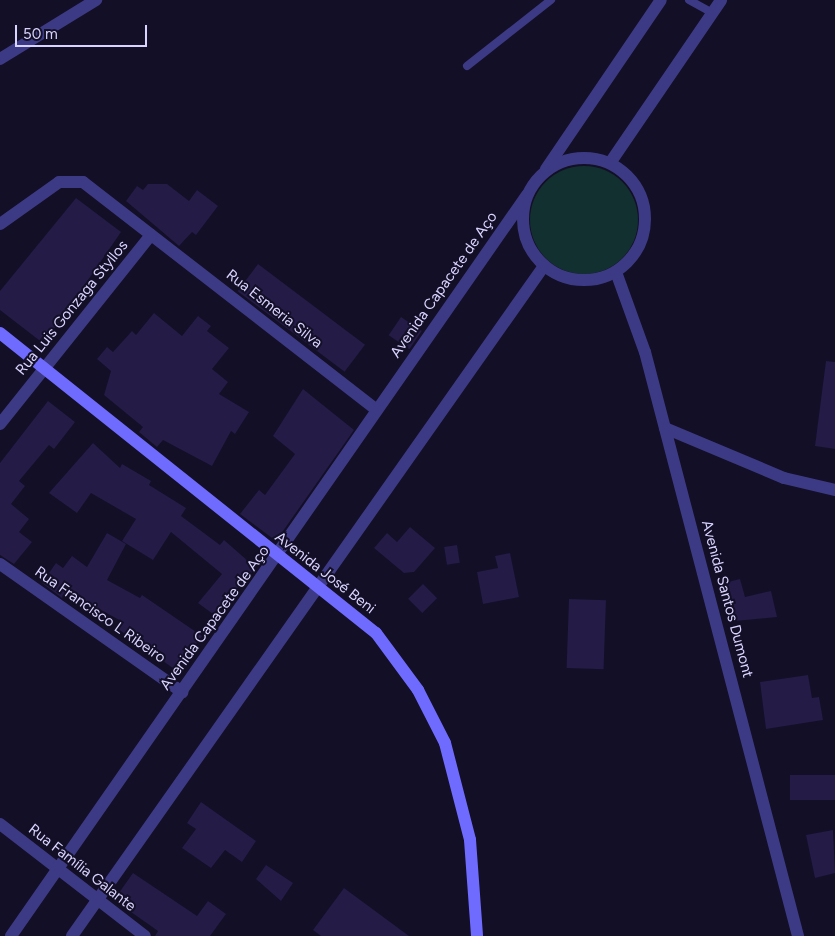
<!DOCTYPE html>
<meta charset="utf-8">
<style>
body{margin:0}
#map{position:relative;width:835px;height:936px;overflow:hidden;background:#130f26;font-family:Figtree,sans-serif}
div>[style]{position:absolute}
.green>*{inset:0;background:#12302f}
.round{border-radius:50%}
.building>*{inset:0;background:#241b47;transform-origin:0 0}
.lane>*{height:8px;margin:-4px;padding:0 4px;transform-origin:4px;border-radius:4px;background:#3d3a85}
.street>*{height:12px;margin:-6px;padding:0 6px;transform-origin:6px;border-radius:6px;background:#3d3a85}
.street>.ring{margin:-6px;padding:0;box-sizing:content-box;background:none;border:12px solid #3d3a85;border-radius:50%}
.secondary>*{height:12px;margin:-6px;padding:0 6px;transform-origin:6px;border-radius:6px;background:#6f6bff}
span{translate:-50% -50%;white-space:nowrap;text-align:center;line-height:1.15;-webkit-text-stroke:4px #130f26;paint-order:stroke}
.street-label{font-size:15px;color:#d9d4ff}
.scale{position:absolute;left:15px;top:25px;width:132px;height:22px;box-sizing:border-box;border:2px solid #d9d4ff;border-top:0;padding-left:6px;font-size:15px;line-height:18px;white-space:nowrap;color:#d9d4ff;-webkit-text-stroke:4px #130f26;paint-order:stroke}
</style>
<div id="map">
<div class="green">
<i class="round" style="left:530px;top:166px;width:108px;height:108px"></i>
</div>
<div class="building">
<i style="clip-path:polygon(148px 184px,167px 184px,189px 201px,197px 190px,218px 206px,196px 235px,192px 232px,179px 246px,126px 201px,137px 186px,143px 190px)"></i>
<i style="clip-path:polygon(76px 198px,121px 232px,44px 344px,0 310px,0 291px)"></i>
<i style="left:258px;top:264px;width:134px;height:34px;rotate:37deg"></i>
<i style="clip-path:polygon(154px 313px,182px 336px,198px 316px,211px 326px,207px 331px,229px 348px,212px 369px,228px 382px,219px 394px,249px 412px,235px 434px,231px 431px,212px 466px,163px 440px,157px 447px,139px 432px,143px 427px,104px 395px,111px 371px,97px 359px,107px 347px,113px 352px,132px 331px,136px 335px)"></i>
<i style="left:401px;top:317px;width:25px;height:22px;rotate:34deg"></i>
<i style="clip-path:polygon(826px 361px,835px 362px,835px 449px,815px 446px)"></i>
<i style="clip-path:polygon(303px 389px,354px 430px,276px 541px,240px 514px,259px 490px,265px 495px,295px 454px,273px 436px)"></i>
<i style="clip-path:polygon(48px 401px,75px 422px,54px 449px,49px 445px,19px 481px,25px 486px,11px 504px,29px 519px,19px 532px,32px 542px,14px 564px,0 555px,0 463px)"></i>
<i style="clip-path:polygon(93px 443px,120px 468px,122px 464px,151px 481px,149px 485px,186px 508px,181px 516px,220px 545px,224px 540px,256px 568px,213px 614px,198px 603px,222px 574px,171px 532px,153px 560px,122px 541px,136px 519px,91px 493px,77px 513px,49px 493px)"></i>
<i style="clip-path:polygon(410px 527px,435px 548px,414px 572px,404px 573px,374px 548px,387px 533px,397px 542px)"></i>
<i style="clip-path:polygon(107px 533px,126px 544px,107px 580px,140px 598px,142px 595px,202px 636px,177px 671px,118px 629px,123px 622px,66px 591px,62px 598px,42px 583px,56px 563px,63px 568px,72px 556px,87px 567px)"></i>
<i style="left:457px;top:545px;width:18px;height:13px;rotate:81deg"></i>
<i style="clip-path:polygon(510px 553px,519px 597px,483px 604px,477px 572px,498px 568px,495px 556px)"></i>
<i style="clip-path:polygon(740px 579px,745px 597px,771px 591px,777px 617px,735px 621px,724px 583px)"></i>
<i style="left:423px;top:584px;width:20px;height:21px;rotate:45deg"></i>
<i style="left:569px;top:599px;width:37px;height:69px;rotate:2deg"></i>
<i style="clip-path:polygon(808px 675px,812px 698px,819px 697px,823px 720px,766px 729px,760px 682px)"></i>
<i style="left:835px;top:775px;width:25px;height:45px;rotate:90deg"></i>
<i style="clip-path:polygon(201px 802px,256px 841px,242px 862px,225px 850px,211px 868px,182px 848px,196px 829px,187px 823px)"></i>
<i style="clip-path:polygon(833px 830px,835px 873px,815px 878px,806px 835px)"></i>
<i style="clip-path:polygon(266px 865px,293px 883px,281px 901px,256px 879px)"></i>
<i style="clip-path:polygon(133px 873px,197px 916px,208px 901px,226px 914px,210px 936px,155px 936px,158px 931px,114px 900px)"></i>
<i style="clip-path:polygon(344px 888px,409px 936px,321px 936px,313px 930px)"></i>
</div>
<div class="lane">
<i style="left:689px;top:0;width:26px;rotate:29deg"></i>
<i style="left:467px;top:66px;width:107px;rotate:-38.2deg"></i>
</div>
<div class="street">
<i style="left:0;top:59px;width:113px;rotate:-31.6deg"></i>
<i class="ring" style="left:523px;top:158px;width:110px;height:110px"></i>
<i style="left:610px;top:163px;width:197px;rotate:-55.7deg"></i>
<i style="left:546px;top:169px;width:204px;rotate:-55.8deg"></i>
<i style="left:0;top:224px;width:72px;rotate:-35.4deg"></i>
<i style="left:59px;top:182px;width:24px"></i>
<i style="left:83px;top:182px;width:371px;rotate:37.8deg"></i>
<i style="left:616px;top:272px;width:85px;rotate:70.1deg"></i>
<i style="left:645px;top:352px;width:604px;rotate:75.32deg"></i>
<i style="left:0;top:424px;width:242px;rotate:-51.4deg"></i>
<i style="left:665px;top:428px;width:129px;rotate:22.8deg"></i>
<i style="left:784px;top:478px;width:52px;rotate:13.2deg"></i>
<i style="left:0;top:564px;width:223px;rotate:35.1deg"></i>
<i style="left:0;top:824px;width:183px;rotate:37.7deg"></i>
<i style="left:11px;top:936px;width:903px;rotate:-55.15deg"></i>
<i style="left:72px;top:936px;width:820px;rotate:-54.84deg"></i>
</div>
<div class="secondary">
<i style="left:0;top:333px;width:481px;rotate:38.6deg"></i>
<i style="left:376px;top:633px;width:71px;rotate:53.6deg"></i>
<i style="left:418px;top:690px;width:59px;rotate:63deg"></i>
<i style="left:445px;top:743px;width:100px;rotate:75.5deg"></i>
<i style="left:470px;top:840px;width:96px;rotate:85.8deg"></i>
</div>
<div class="street-label">
<span style="left:444px;top:285px;rotate:-55deg">Avenida Capacete de Aço</span>
<span style="left:72px;top:308px;rotate:-51deg">Rua Luis Gonzaga Styllos</span>
<span style="left:274px;top:309px;rotate:38deg">Rua Esmeria Silva</span>
<span style="left:325px;top:573px;rotate:38deg">Avenida José Beni</span>
<span style="left:727px;top:599px;rotate:75deg">Avenida Santos Dumont</span>
<span style="left:100px;top:615px;rotate:35deg">Rua Francisco L Ribeiro</span>
<span style="left:215px;top:618px;rotate:-54deg">Avenida Capacete de Aço</span>
<span style="left:82px;top:868px;rotate:38deg">Rua Família Galante</span>
</div>
<div class="scale">50 m</div>
</div>
